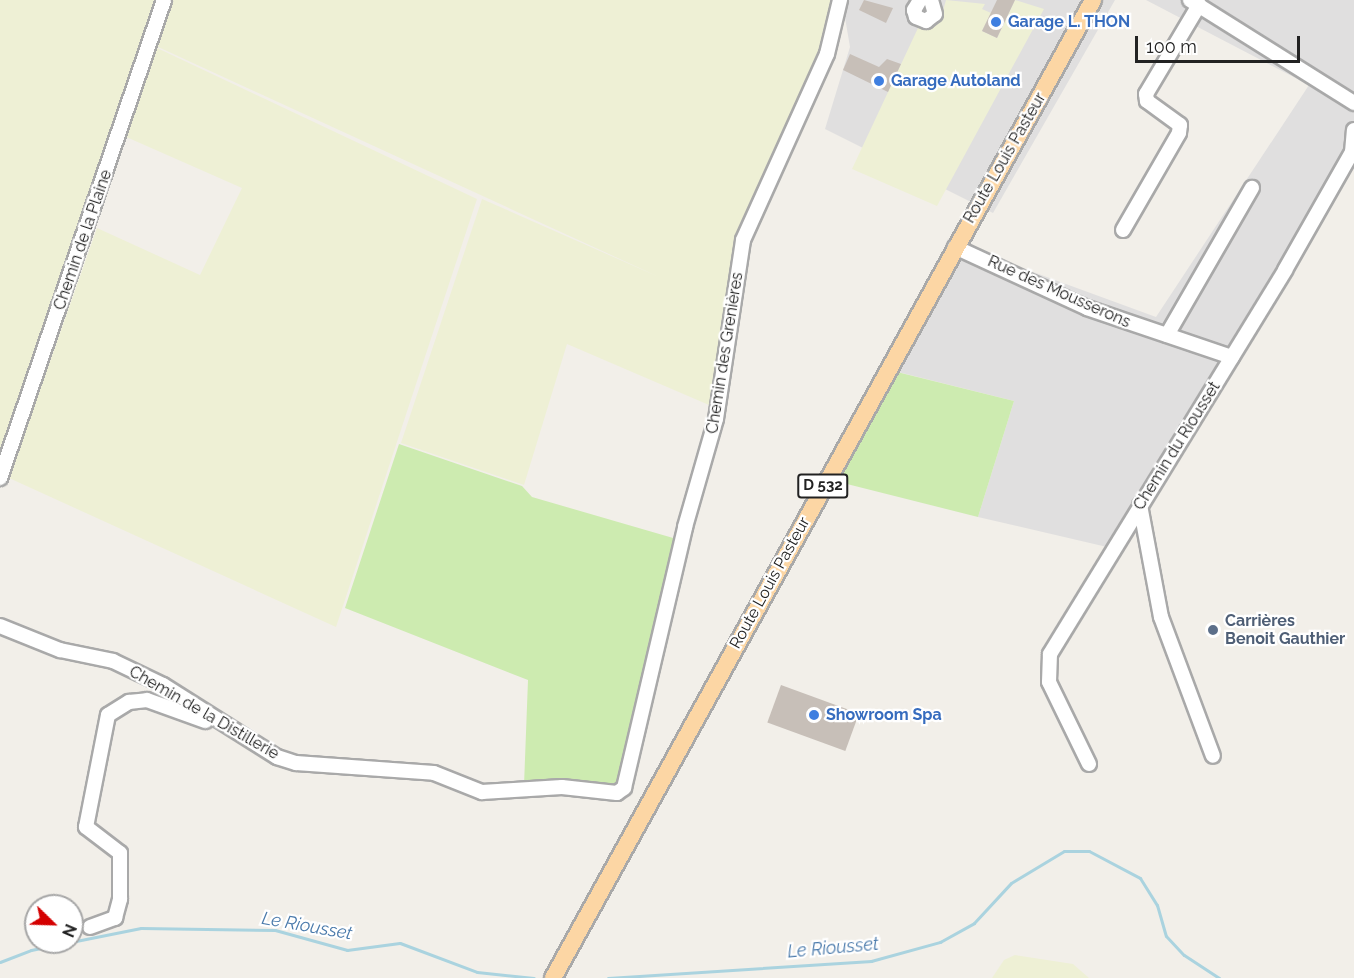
<!DOCTYPE html>
<meta charset="utf-8">
<style>
body{margin:0}
#map{position:relative;width:1354px;height:978px;overflow:hidden;background:#f2efe9;font-family:Raleway,sans-serif}
div>[style]{position:absolute}
.residential>*{inset:0;background:#e0dfdf}
.farmland>*{inset:0;background:#eef0d5}
.grass>*{inset:0;background:#cdebb0}
.stream>*{height:3px;margin:-1.5px;padding:0 1.5px;transform-origin:1.5px;border-radius:1.5px;background:#aad3df}
.building>*{inset:0;background:#c7bfb8;transform-origin:0 0}
.roads{filter:drop-shadow(2px 0 #a9a9a9) drop-shadow(-2px 0 #a9a9a9) drop-shadow(0 2px #a9a9a9) drop-shadow(0 -2px #a9a9a9)}
.minor>*{height:14px;margin:-7px;padding:0 7px;transform-origin:7px;border-radius:7px;background:#fff}
.major>*{height:16px;margin:-8px;padding:0 8px;transform-origin:8px;border-radius:8px;background:#fcd6a4}
.dots>*{width:16px;height:16px;translate:-50% -50%;box-sizing:border-box;border:3px solid #fff;border-radius:50%}
span{translate:-50% -50%;white-space:nowrap;text-align:center;line-height:1.15;-webkit-text-stroke:4.5px #fff;paint-order:stroke}
.shield-label span{padding:2px 4px;background:#fff;border:2px solid;border-radius:4px;-webkit-text-stroke-width:0}
.shield-label{font-size:15px;color:#222;font-weight:700}
.shop-label{font-size:16px;color:#366cbe;font-weight:700}
.left{translate:0 -50%;text-align:left}
.street-label{font-size:16px;color:#222}
.service-label{font-size:16px;color:#4e5e75;font-weight:700}
.water-label{font-size:18px;color:#4a7aab;font-style:italic}
.north{position:absolute;left:24px;top:894px;width:60px;height:60px;box-sizing:border-box;background:#fff;border:2px solid #a7a7a7;border-radius:50%;rotate:113deg;font-size:16px;font-weight:700;line-height:24px;text-align:center;color:#222}
.north::after{content:'';display:block;margin:auto;width:21px;height:27px;background:#d40000;clip-path:polygon(50% 0,100% 100%,50% 72%,0 100%)}
.scale{position:absolute;left:1135px;top:36px;width:165px;height:27px;box-sizing:border-box;border:3px solid #222;border-top:0;padding-left:8px;font-size:18px;line-height:21px;white-space:nowrap;color:#222;-webkit-text-stroke:4px #fff;paint-order:stroke}
</style>
<div id="map">
<div class="residential">
<i style="clip-path:polygon(842px 0,1115px 0,993px 213px,825px 129px,850px 47px)"></i>
<i style="clip-path:polygon(1146px 0,1354px 0,1354px 163px,1250px 344px,1125px 539px,1107px 547px,978px 517px,1014px 401px,898px 372px,893px 380px,885px 375px,965px 247px,1156px 317px,1309px 85px)"></i>
</div>
<div class="farmland">
<i style="clip-path:polygon(0 0,161px 0,0 470px)"></i>
<i style="clip-path:polygon(171px 0,836px 0,833px 26px,742px 227px,716px 408px,567px 344px,524px 485px,401px 443px,482px 199px,659px 277px,156px 46px)"></i>
<i style="clip-path:polygon(946px 0,985px 4px,982px 9px,991px 13px,982px 31px,997px 38px,1015px 0,1044px 9px,937px 206px,852px 169px,918px 28px,931px 29px,940px 22px)"></i>
<i style="clip-path:polygon(155px 47px,477px 199px,336px 627px,9px 478px,97px 228px,200px 275px,242px 188px,124px 136px)"></i>
<i style="clip-path:polygon(1015px 955px,1073px 964px,1089px 978px,992px 978px,1004px 960px)"></i>
</div>
<div class="grass">
<i style="clip-path:polygon(897px 372px,1014px 401px,978px 517px,839px 482px)"></i>
<i style="clip-path:polygon(399px 444px,522px 486px,532px 497px,680px 540px,618px 787px,524px 785px,528px 680px,345px 608px)"></i>
</div>
<div class="stream">
<i style="left:0;top:962px;width:33px;rotate:-21deg"></i>
<i style="left:31px;top:950px;width:112px;rotate:-11.3deg"></i>
<i style="left:141px;top:928px;width:134px;rotate:0.9deg"></i>
<i style="left:275px;top:930px;width:75px;rotate:15.5deg"></i>
<i style="left:347px;top:950px;width:53px;rotate:-7.5deg"></i>
<i style="left:400px;top:943px;width:82px;rotate:20.6deg"></i>
<i style="left:477px;top:972px;width:57px;rotate:6deg"></i>
<i style="left:608px;top:978px;width:264px;rotate:-3.7deg"></i>
<i style="left:871px;top:961px;width:72px;rotate:-15.4deg"></i>
<i style="left:940px;top:942px;width:39px;rotate:-29deg"></i>
<i style="left:974px;top:923px;width:54px;rotate:-47.2deg"></i>
<i style="left:1011px;top:883px;width:62px;rotate:-31.1deg"></i>
<i style="left:1064px;top:851px;width:25px"></i>
<i style="left:1089px;top:851px;width:58px;rotate:27.9deg"></i>
<i style="left:1140px;top:878px;width:32px;rotate:58deg"></i>
<i style="left:1157px;top:905px;width:32px;rotate:74deg"></i>
<i style="left:1166px;top:936px;width:26px;rotate:47deg"></i>
<i style="left:1184px;top:955px;width:42px;rotate:33.3deg"></i>
</div>
<div class="building">
<i style="clip-path:polygon(864px 0,893px 8px,886px 23px,859px 10px)"></i>
<i style="clip-path:polygon(997px 0,1015px 0,997px 38px,982px 31px)"></i>
<i style="clip-path:polygon(850px 54px,879px 67px,887px 59px,901px 64px,888px 92px,843px 70px)"></i>
<i style="left:781px;top:685px;width:83px;height:40px;rotate:20deg"></i>
</div>
<div class="roads">
<div class="minor">
<i style="left:920px;top:0;width:12px;rotate:121deg"></i>
<i style="left:914px;top:10px;width:7px;rotate:74deg"></i>
<i style="left:916px;top:17px;width:11px;rotate:22deg"></i>
<i style="left:926px;top:21px;width:11px;rotate:-38deg"></i>
<i style="left:935px;top:14px;width:15px;rotate:-106deg"></i>
<i style="left:1190px;top:0;width:194px;rotate:32.1deg"></i>
<i style="left:1123px;top:230px;width:112px;rotate:-60deg"></i>
<i style="left:1179px;top:133px;width:8px;rotate:-83deg"></i>
<i style="left:1180px;top:125px;width:41px;rotate:-144deg"></i>
<i style="left:1147px;top:101px;width:7px;rotate:-98deg"></i>
<i style="left:1146px;top:94px;width:104px;rotate:-59.2deg"></i>
<i style="left:955px;top:247px;width:145px;rotate:24.8deg"></i>
<i style="left:1087px;top:308px;width:153px;rotate:18.7deg"></i>
<i style="left:1167px;top:335px;width:170px;rotate:-60deg"></i>
<i style="left:0;top:478px;width:505px;rotate:-71.06deg"></i>
<i style="left:1140px;top:505px;width:114px;rotate:79.4deg"></i>
<i style="left:1161px;top:617px;width:148px;rotate:69.5deg"></i>
<i style="left:0;top:626px;width:65px;rotate:21.8deg"></i>
<i style="left:60px;top:650px;width:54px;rotate:11.7deg"></i>
<i style="left:113px;top:661px;width:55px;rotate:25.6deg"></i>
<i style="left:163px;top:685px;width:135px;rotate:32.3deg"></i>
<i style="left:277px;top:757px;width:20px;rotate:18deg"></i>
<i style="left:296px;top:763px;width:138px;rotate:4.1deg"></i>
<i style="left:434px;top:773px;width:52px;rotate:21.6deg"></i>
<i style="left:482px;top:792px;width:80px;rotate:-3.6deg"></i>
<i style="left:562px;top:787px;width:55px;rotate:6.2deg"></i>
<i style="left:617px;top:793px;width:9px;rotate:-36deg"></i>
<i style="left:624px;top:788px;width:268px;rotate:-76.8deg"></i>
<i style="left:685px;top:527px;width:112px;rotate:-74deg"></i>
<i style="left:716px;top:419px;width:181px;rotate:-81.4deg"></i>
<i style="left:743px;top:240px;width:204px;rotate:-65.7deg"></i>
<i style="left:827px;top:54px;width:56px;rotate:-76.5deg"></i>
<i style="left:1089px;top:764px;width:91px;rotate:-116deg"></i>
<i style="left:1049px;top:682px;width:28px;rotate:-88deg"></i>
<i style="left:1050px;top:654px;width:450px;rotate:-58.5deg"></i>
<i style="left:1285px;top:270px;width:136px;rotate:-60.4deg"></i>
<i style="left:1352px;top:152px;width:22px;rotate:-85deg"></i>
<i style="left:90px;top:927px;width:27px;rotate:-20deg"></i>
<i style="left:115px;top:918px;width:20px;rotate:-75deg"></i>
<i style="left:120px;top:899px;width:46px;rotate:-90deg"></i>
<i style="left:120px;top:853px;width:43px;rotate:-142.6deg"></i>
<i style="left:86px;top:827px;width:114px;rotate:-78.9deg"></i>
<i style="left:108px;top:715px;width:25px;rotate:-32deg"></i>
<i style="left:129px;top:702px;width:18px;rotate:-6deg"></i>
<i style="left:147px;top:700px;width:62px;rotate:19.9deg"></i>
</div>
<div class="major">
<i style="left:553px;top:978px;width:1117px;rotate:-61.09deg"></i>
</div>
</div>
<div class="dots">
<i style="left:996px;top:22px;background:#3f7fe0"></i>
<i style="left:879px;top:81px;background:#3f7fe0"></i>
<i style="left:1213px;top:630px;background:#5c6f8a"></i>
<i style="left:814px;top:715px;background:#3f7fe0"></i>
</div>
<div class="shield-label">
<span style="left:823px;top:486px">D 532</span>
</div>
<div class="shop-label">
<span class="left" style="left:1008px;top:22px">Garage L. THON</span>
<span class="left" style="left:891px;top:81px">Garage Autoland</span>
<span class="left" style="left:826px;top:715px">Showroom Spa</span>
</div>
<div class="street-label">
<span style="left:1005px;top:158px;rotate:-60deg">Route Louis Pasteur</span>
<span style="left:83px;top:240px;rotate:-71deg">Chemin de la Plaine</span>
<span style="left:1059px;top:292px;rotate:24deg">Rue des Mousserons</span>
<span style="left:725px;top:353px;rotate:-81deg">Chemin des Grenières</span>
<span style="left:1177px;top:446px;rotate:-58deg">Chemin du Riousset</span>
<span style="left:770px;top:583px;rotate:-61deg">Route Louis Pasteur</span>
<span style="left:204px;top:713px;rotate:30deg">Chemin de la Distillerie</span>
</div>
<div class="service-label">
<span class="left" style="left:1225px;top:630px">Carrières<br>Benoit Gauthier</span>
</div>
<div class="water-label">
<span style="left:307px;top:926px;rotate:10deg">Le Riousset</span>
<span style="left:833px;top:948px;rotate:-5deg">Le Riousset</span>
</div>
<div class="north">N</div>
<div class="scale">100 m</div>
</div>
